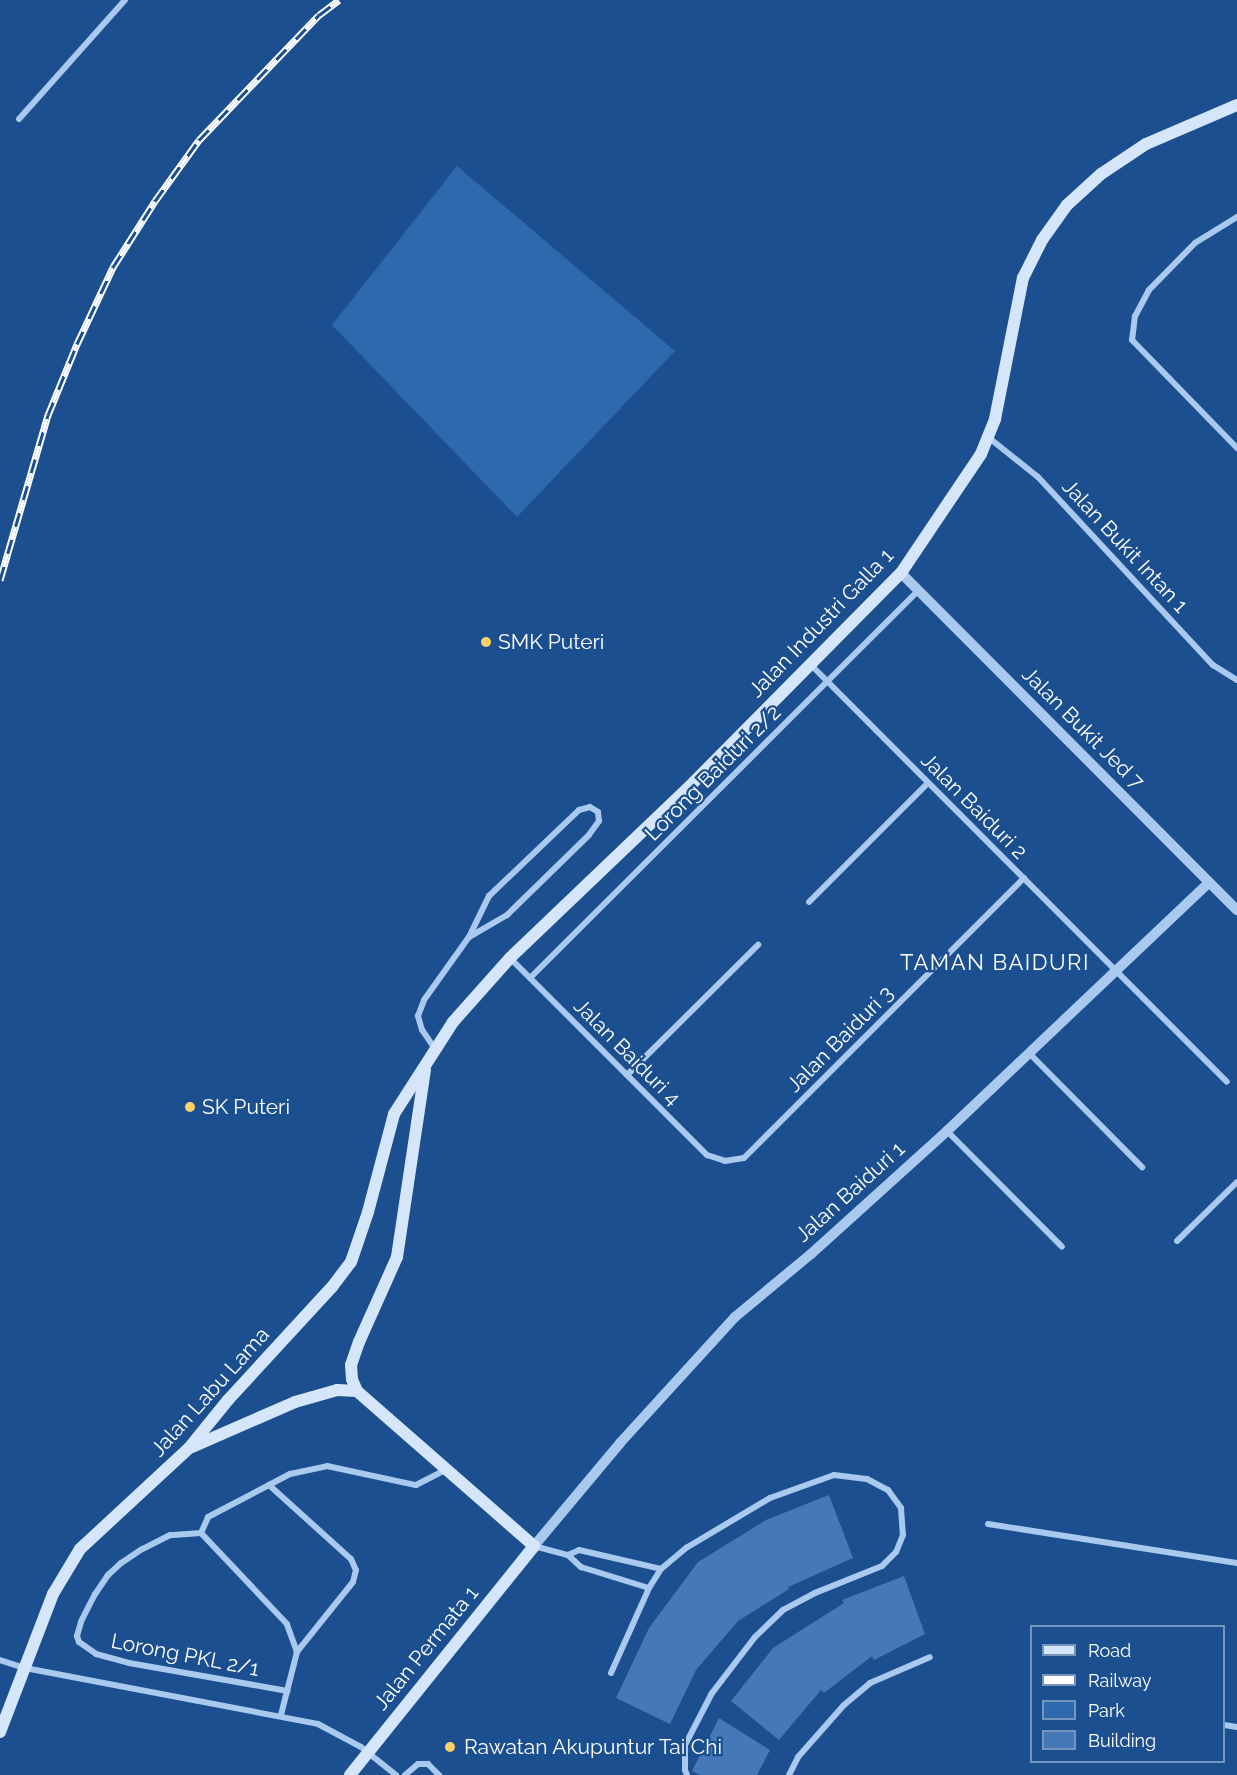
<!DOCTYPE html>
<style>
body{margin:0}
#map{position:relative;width:1237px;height:1775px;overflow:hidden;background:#1b4f8f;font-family:Raleway,sans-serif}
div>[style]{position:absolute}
.green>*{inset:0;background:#2e69ad}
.building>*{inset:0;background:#4478b7}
.minor>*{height:6px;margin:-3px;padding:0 3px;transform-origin:3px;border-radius:3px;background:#a9c9ee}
.tertiary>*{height:10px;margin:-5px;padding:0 5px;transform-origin:5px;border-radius:5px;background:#a9c9ee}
.secondary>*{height:12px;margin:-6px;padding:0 6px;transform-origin:6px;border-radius:6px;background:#d6e6fa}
.rail>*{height:7px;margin-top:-3.5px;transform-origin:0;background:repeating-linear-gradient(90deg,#1b4f8f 0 14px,#fff 0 28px);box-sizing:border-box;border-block:2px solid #fff}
.dots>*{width:16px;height:16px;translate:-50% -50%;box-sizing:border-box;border:3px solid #1b4f8f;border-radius:50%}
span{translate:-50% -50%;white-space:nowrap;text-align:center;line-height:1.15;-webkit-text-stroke:4.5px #1b4f8f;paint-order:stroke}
.street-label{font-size:21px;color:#fff}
.poi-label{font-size:21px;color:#fff}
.left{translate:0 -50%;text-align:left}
.neighbourhood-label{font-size:22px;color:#fff;letter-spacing:1.5px}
.legend{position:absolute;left:1030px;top:1625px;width:195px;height:138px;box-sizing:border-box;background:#1b4f8f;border:2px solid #7695bc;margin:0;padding:8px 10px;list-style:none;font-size:18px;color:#fff}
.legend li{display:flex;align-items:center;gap:12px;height:30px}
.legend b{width:30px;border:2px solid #7695bc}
</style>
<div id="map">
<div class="green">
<i style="clip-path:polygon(457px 166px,675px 351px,517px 517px,332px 325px)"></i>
</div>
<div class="building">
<i style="clip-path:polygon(829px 1495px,853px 1558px,788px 1587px,789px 1589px,738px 1621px,696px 1670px,670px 1724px,616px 1698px,649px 1628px,698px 1562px,766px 1520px)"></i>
<i style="clip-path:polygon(904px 1576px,925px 1634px,874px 1660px,872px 1656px,824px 1693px,821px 1690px,779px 1740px,731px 1701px,773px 1648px,844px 1603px,842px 1600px)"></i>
<i style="clip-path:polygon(719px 1718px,770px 1750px,757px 1775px,700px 1775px,692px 1771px)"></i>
</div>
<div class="minor">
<i style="left:19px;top:119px;width:159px;rotate:-48.3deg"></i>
<i style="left:1237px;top:217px;width:49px;rotate:148.2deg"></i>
<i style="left:1195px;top:243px;width:66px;rotate:134.4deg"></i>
<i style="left:1149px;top:290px;width:30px;rotate:118deg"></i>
<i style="left:1135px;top:316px;width:24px;rotate:97deg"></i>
<i style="left:1132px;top:340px;width:151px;rotate:45.8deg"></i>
<i style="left:988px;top:437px;width:64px;rotate:38.7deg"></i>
<i style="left:1038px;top:477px;width:257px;rotate:47.1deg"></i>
<i style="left:1213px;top:665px;width:28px;rotate:32deg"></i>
<i style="left:810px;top:664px;width:590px;rotate:45.07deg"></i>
<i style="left:809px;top:902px;width:168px;rotate:-45deg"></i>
<i style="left:510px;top:958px;width:279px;rotate:45deg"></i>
<i style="left:707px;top:1155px;width:19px;rotate:18deg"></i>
<i style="left:725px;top:1161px;width:19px;rotate:-9deg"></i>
<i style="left:744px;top:1158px;width:396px;rotate:-45deg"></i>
<i style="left:530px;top:978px;width:548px;rotate:-44.93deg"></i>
<i style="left:435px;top:1049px;width:23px;rotate:-124deg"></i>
<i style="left:422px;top:1030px;width:15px;rotate:-106deg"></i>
<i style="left:418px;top:1016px;width:17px;rotate:-69deg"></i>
<i style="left:424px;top:1000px;width:77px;rotate:-54.5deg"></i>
<i style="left:469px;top:937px;width:46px;rotate:-64deg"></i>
<i style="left:489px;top:896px;width:124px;rotate:-43.7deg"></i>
<i style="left:579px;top:810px;width:11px;rotate:-15deg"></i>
<i style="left:590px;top:807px;width:9px;rotate:32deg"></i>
<i style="left:598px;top:812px;width:9px;rotate:84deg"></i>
<i style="left:599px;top:821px;width:17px;rotate:126deg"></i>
<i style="left:589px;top:835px;width:115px;rotate:135.7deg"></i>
<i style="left:507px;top:915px;width:44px;rotate:149.9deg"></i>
<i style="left:1029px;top:1053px;width:161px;rotate:45.3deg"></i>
<i style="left:627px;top:1075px;width:185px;rotate:-44.8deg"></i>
<i style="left:947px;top:1131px;width:163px;rotate:45.2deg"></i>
<i style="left:1177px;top:1241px;width:84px;rotate:-44.5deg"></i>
<i style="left:269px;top:1485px;width:110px;rotate:42.1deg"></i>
<i style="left:351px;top:1559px;width:12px;rotate:66deg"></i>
<i style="left:356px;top:1570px;width:12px;rotate:104deg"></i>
<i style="left:353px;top:1582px;width:90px;rotate:128.7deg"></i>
<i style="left:297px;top:1652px;width:65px;rotate:104.3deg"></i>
<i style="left:988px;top:1524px;width:252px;rotate:8.9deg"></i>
<i style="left:201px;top:1533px;width:31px;rotate:176deg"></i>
<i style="left:170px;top:1535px;width:31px;rotate:153deg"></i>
<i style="left:142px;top:1549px;width:25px;rotate:146deg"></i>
<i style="left:121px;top:1563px;width:18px;rotate:137deg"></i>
<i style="left:108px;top:1575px;width:23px;rotate:124deg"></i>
<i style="left:95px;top:1594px;width:31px;rotate:117deg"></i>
<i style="left:81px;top:1622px;width:15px;rotate:106deg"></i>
<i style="left:77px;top:1636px;width:6px;rotate:72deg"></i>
<i style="left:79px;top:1642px;width:21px;rotate:35deg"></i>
<i style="left:96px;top:1654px;width:34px;rotate:15deg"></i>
<i style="left:129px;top:1663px;width:161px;rotate:10deg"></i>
<i style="left:534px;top:1546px;width:35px;rotate:15deg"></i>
<i style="left:568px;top:1555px;width:18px;rotate:43deg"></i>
<i style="left:581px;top:1567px;width:71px;rotate:17.2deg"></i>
<i style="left:568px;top:1555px;width:12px;rotate:-24deg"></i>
<i style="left:579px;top:1550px;width:84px;rotate:13deg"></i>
<i style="left:297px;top:1652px;width:30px;rotate:-110deg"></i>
<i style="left:287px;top:1624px;width:125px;rotate:-133.4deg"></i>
<i style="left:201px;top:1533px;width:17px;rotate:-66deg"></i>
<i style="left:208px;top:1517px;width:93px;rotate:-27.7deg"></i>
<i style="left:290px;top:1474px;width:38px;rotate:-12deg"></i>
<i style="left:327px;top:1466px;width:91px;rotate:12.1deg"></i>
<i style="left:416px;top:1485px;width:36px;rotate:-27deg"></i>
<i style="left:0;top:1660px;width:26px;rotate:18deg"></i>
<i style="left:25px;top:1668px;width:298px;rotate:10.8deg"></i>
<i style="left:318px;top:1724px;width:49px;rotate:28.1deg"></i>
<i style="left:361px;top:1747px;width:45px;rotate:38.7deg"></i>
<i style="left:611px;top:1673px;width:93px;rotate:-65.9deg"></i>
<i style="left:649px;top:1588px;width:22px;rotate:-58deg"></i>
<i style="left:661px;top:1569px;width:33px;rotate:-40deg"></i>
<i style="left:686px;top:1548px;width:98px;rotate:-30.8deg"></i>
<i style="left:770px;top:1498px;width:68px;rotate:-19.8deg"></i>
<i style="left:834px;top:1475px;width:33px;rotate:7deg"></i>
<i style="left:867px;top:1479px;width:24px;rotate:28deg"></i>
<i style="left:888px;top:1490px;width:22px;rotate:54deg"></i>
<i style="left:901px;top:1508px;width:27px;rotate:86deg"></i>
<i style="left:903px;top:1535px;width:18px;rotate:112deg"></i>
<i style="left:896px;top:1552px;width:20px;rotate:135deg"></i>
<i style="left:882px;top:1566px;width:72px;rotate:158.1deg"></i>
<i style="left:815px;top:1593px;width:36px;rotate:152deg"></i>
<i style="left:783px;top:1610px;width:39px;rotate:136deg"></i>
<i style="left:755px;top:1637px;width:71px;rotate:127.5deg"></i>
<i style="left:712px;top:1693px;width:59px;rotate:117.4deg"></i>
<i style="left:685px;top:1745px;width:25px;rotate:90deg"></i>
<i style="left:685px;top:1770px;width:5px;rotate:68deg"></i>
<i style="left:1224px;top:1725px;width:13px;rotate:9deg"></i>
<i style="left:405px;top:1775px;width:17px;rotate:-40deg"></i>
<i style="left:418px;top:1764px;width:10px"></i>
<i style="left:428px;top:1764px;width:16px;rotate:45deg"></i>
<i style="left:789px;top:1775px;width:20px;rotate:-63deg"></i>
<i style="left:798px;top:1757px;width:69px;rotate:-48.5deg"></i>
<i style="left:844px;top:1705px;width:34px;rotate:-40deg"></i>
<i style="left:870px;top:1683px;width:65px;rotate:-23.4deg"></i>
</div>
<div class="tertiary">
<i style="left:901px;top:573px;width:476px;rotate:45.1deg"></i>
<i style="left:534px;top:1546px;width:134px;rotate:-50.1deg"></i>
<i style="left:620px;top:1443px;width:171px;rotate:-47.6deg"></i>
<i style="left:735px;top:1317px;width:99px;rotate:-39.7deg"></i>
<i style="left:811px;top:1254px;width:183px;rotate:-42.1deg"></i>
<i style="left:947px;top:1131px;width:361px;rotate:-43.5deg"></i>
</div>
<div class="secondary">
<i style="left:192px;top:1447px;width:112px;rotate:-23.6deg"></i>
<i style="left:295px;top:1402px;width:44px;rotate:-15.9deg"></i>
<i style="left:337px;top:1390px;width:20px;rotate:3deg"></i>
<i style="left:0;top:1732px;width:148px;rotate:-69deg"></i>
<i style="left:53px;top:1594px;width:52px;rotate:-59deg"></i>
<i style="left:80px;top:1549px;width:149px;rotate:-42.8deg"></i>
<i style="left:189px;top:1448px;width:62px;rotate:-50.9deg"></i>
<i style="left:228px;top:1400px;width:154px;rotate:-47.4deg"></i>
<i style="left:332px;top:1287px;width:31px;rotate:-53deg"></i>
<i style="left:351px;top:1262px;width:53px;rotate:-71.2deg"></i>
<i style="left:368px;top:1212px;width:101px;rotate:-75.1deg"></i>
<i style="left:394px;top:1114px;width:109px;rotate:-57.3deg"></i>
<i style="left:453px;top:1022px;width:86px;rotate:-48.3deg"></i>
<i style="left:510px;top:958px;width:243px;rotate:-43.7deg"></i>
<i style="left:686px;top:790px;width:305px;rotate:-45.3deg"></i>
<i style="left:901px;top:573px;width:143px;rotate:-56.1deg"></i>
<i style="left:981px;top:454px;width:38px;rotate:-68deg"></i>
<i style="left:995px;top:419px;width:144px;rotate:-78.8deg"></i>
<i style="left:1023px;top:278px;width:42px;rotate:-63.4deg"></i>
<i style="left:1042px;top:240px;width:43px;rotate:-54.5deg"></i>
<i style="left:1067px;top:205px;width:46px;rotate:-42.4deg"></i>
<i style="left:1101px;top:174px;width:54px;rotate:-33.7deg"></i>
<i style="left:1146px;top:144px;width:99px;rotate:-23.2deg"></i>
<i style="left:350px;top:1775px;width:294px;rotate:-51.2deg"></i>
<i style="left:534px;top:1546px;width:235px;rotate:-138.8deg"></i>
<i style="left:357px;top:1391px;width:13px;rotate:-113deg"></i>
<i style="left:352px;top:1379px;width:14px;rotate:-94deg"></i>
<i style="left:351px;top:1365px;width:24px;rotate:-71deg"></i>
<i style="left:359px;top:1342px;width:93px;rotate:-65.9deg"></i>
<i style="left:397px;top:1257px;width:189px;rotate:-81.5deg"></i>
</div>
<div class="rail">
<i style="left:0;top:580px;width:172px;rotate:-73.8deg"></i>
<i style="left:48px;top:415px;width:77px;rotate:-67.8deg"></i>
<i style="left:77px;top:344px;width:85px;rotate:-64.9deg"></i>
<i style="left:113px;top:267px;width:78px;rotate:-57.5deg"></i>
<i style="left:155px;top:201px;width:75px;rotate:-54.2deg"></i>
<i style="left:199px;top:140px;width:173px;rotate:-46.2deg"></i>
<i style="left:319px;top:15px;width:25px;rotate:-37deg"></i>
</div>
<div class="dots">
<i style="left:486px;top:642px;background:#ffd166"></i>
<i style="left:190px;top:1107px;background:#ffd166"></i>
<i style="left:450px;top:1747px;background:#ffd166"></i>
</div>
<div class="street-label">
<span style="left:1125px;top:546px;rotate:47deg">Jalan Bukit Intan 1</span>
<span style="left:821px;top:623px;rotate:-46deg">Jalan Industri Galla 1</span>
<span style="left:1083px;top:728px;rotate:45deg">Jalan Bukit Jed 7</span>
<span style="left:713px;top:773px;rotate:-45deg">Lorong Baiduri 2/2</span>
<span style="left:974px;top:806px;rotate:45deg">Jalan Baiduri 2</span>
<span style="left:840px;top:1039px;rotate:-45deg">Jalan Baiduri 3</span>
<span style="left:627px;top:1052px;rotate:45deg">Jalan Baiduri 4</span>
<span style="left:850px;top:1192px;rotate:-42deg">Jalan Baiduri 1</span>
<span style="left:210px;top:1392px;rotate:-48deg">Jalan Labu Lama</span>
<span style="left:426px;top:1648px;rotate:-51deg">Jalan Permata 1</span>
<span style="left:185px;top:1655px;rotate:11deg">Lorong PKL 2/1</span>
</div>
<div class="poi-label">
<span class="left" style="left:498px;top:642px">SMK Puteri</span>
<span class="left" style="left:202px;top:1107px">SK Puteri</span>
<span class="left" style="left:464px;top:1747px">Rawatan Akupuntur Tai Chi</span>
</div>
<div class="neighbourhood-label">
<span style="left:995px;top:963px">TAMAN BAIDURI</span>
</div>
<ul class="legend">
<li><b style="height:8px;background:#d6e6fa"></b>Road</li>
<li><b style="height:8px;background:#fff"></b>Railway</li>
<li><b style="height:16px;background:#2e69ad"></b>Park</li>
<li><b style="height:16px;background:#4478b7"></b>Building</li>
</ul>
</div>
